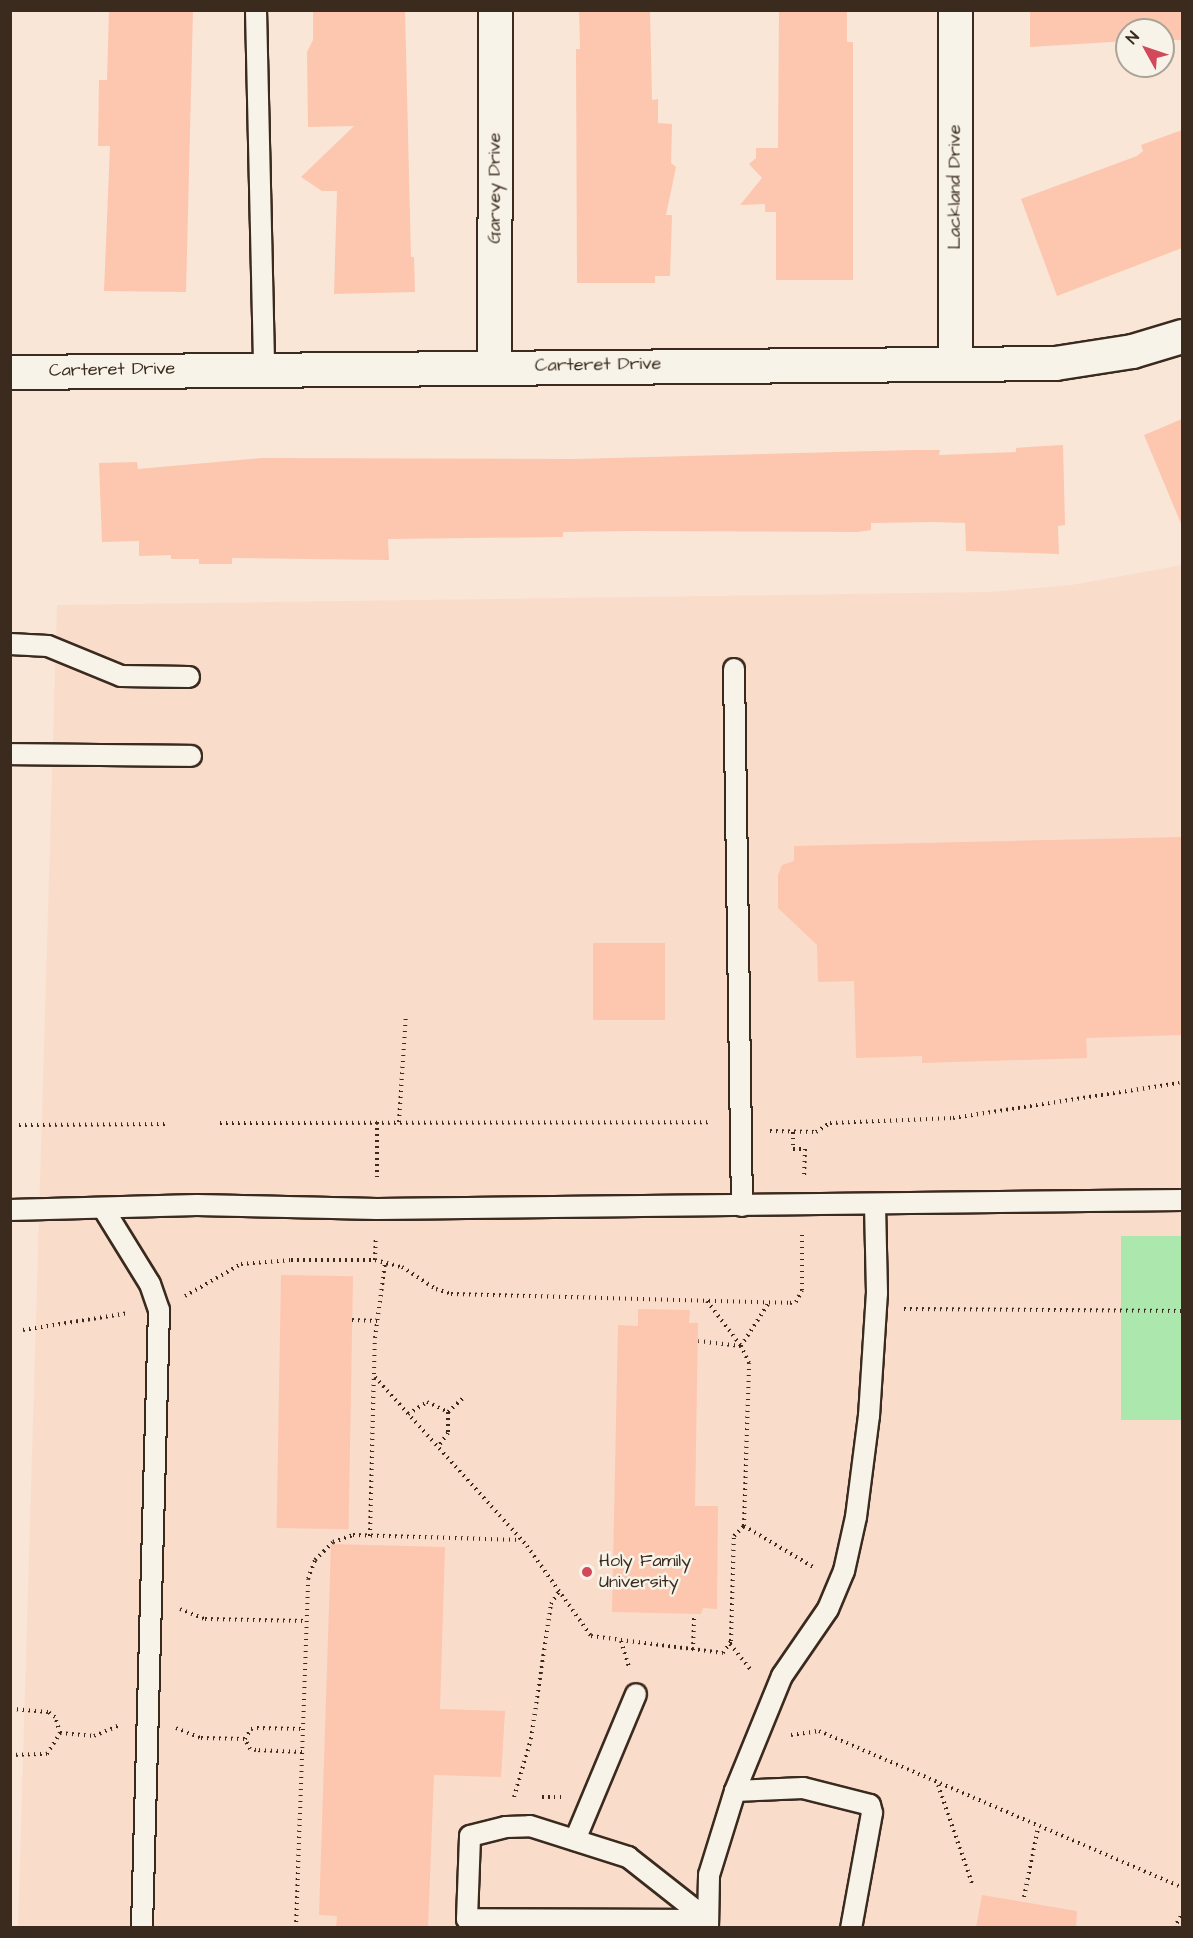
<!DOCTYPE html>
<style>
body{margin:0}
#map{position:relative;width:1193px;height:1938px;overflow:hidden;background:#f9e6d7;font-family:"Architects Daughter",sans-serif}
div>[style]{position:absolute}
.built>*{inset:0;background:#fadccb}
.green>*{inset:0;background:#ace7ad;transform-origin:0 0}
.building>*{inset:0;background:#fdc6af;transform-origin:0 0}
.path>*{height:4px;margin-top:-2px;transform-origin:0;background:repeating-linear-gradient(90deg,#3b2a1e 0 1.5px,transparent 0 6px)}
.roads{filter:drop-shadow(2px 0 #3b2a1e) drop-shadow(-2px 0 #3b2a1e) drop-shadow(0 2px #3b2a1e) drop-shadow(0 -2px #3b2a1e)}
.service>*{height:20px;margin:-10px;padding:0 10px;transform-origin:10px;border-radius:10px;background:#f7f3e8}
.minor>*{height:33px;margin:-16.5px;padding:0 16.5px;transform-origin:16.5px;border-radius:16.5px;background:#f7f3e8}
.dots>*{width:16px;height:16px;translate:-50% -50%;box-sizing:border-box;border:3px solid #f7f3e8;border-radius:50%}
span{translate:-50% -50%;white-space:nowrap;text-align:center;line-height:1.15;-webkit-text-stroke:5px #f7f3e8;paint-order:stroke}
.street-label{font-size:18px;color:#3b2a1e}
.poi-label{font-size:18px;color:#3b2a1e}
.left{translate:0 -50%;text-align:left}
.frame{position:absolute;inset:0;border:12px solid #3b2a1e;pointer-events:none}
.north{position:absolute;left:1115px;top:18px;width:60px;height:60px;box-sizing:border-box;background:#f7f3e8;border:2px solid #aca397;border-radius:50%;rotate:310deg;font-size:16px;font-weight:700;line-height:24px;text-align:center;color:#3b2a1e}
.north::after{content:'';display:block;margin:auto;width:21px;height:27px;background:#d1495b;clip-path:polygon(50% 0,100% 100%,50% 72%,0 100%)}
</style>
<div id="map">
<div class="built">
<i style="clip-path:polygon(1182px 565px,1182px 1927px,18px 1928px,57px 605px,988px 592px,1071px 585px)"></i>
</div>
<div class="green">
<i style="left:1182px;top:1236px;width:184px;height:61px;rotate:90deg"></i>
</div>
<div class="building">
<i style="clip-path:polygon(109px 10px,193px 10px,186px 292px,104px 291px,110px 146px,98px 146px,99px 80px,107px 80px)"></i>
<i style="clip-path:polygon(313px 10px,405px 10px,411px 257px,414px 257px,415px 292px,334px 294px,337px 191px,322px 191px,301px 177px,354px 126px,308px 127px,307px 52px,313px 40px)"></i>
<i style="clip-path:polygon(579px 10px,650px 10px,652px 100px,658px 99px,658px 123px,672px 124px,671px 163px,676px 167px,666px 215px,672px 215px,670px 276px,655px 276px,655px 283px,577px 283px,576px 49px,580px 49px)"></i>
<i style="clip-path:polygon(779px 10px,847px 10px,847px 42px,853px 42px,853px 280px,776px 280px,776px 212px,765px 212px,765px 204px,740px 205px,762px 178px,749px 164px,756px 158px,756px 148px,778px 148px)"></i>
<i style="clip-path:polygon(1030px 10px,1182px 10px,1182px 40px,1163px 40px,1163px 30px,1127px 30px,1127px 41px,1030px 47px)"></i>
<i style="clip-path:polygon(1182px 130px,1182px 248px,1057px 296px,1021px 199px,1137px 156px,1143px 151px,1141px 145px)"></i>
<i style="clip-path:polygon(1182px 419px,1182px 526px,1144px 435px)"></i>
<i style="clip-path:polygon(1063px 445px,1065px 525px,1058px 526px,1059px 554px,966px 551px,965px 523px,933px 522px,871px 523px,871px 530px,858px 532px,631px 531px,563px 532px,563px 537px,388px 539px,389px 560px,232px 558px,232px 564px,199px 564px,199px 559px,171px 559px,171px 555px,139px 556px,139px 541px,102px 542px,99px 463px,137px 462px,138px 469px,261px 458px,574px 459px,912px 450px,940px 450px,939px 455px,1016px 452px,1016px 448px,1028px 447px)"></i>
<i style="clip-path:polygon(1182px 837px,1182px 1035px,1086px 1038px,1087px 1058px,922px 1063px,922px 1056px,856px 1058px,854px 981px,818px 982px,817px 945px,778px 908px,778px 875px,782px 865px,794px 861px,794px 846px)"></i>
<i style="left:593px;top:943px;width:72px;height:77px"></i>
<i style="left:281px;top:1275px;width:72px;height:253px;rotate:1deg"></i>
<i style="clip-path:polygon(638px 1309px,690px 1310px,689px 1323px,698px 1323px,695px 1506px,718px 1506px,717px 1609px,703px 1608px,701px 1614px,612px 1612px,618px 1325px,638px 1326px)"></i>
<i style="clip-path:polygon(331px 1544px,445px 1547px,440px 1709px,505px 1711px,501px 1777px,434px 1775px,428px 1928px,336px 1928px,337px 1916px,319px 1915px)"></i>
<i style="clip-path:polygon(982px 1895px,1077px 1911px,1076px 1928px,976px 1928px)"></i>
</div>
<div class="path">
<i style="left:377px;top:1122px;width:60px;rotate:90deg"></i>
<i style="left:399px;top:1122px;width:108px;rotate:-86.3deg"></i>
<i style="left:220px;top:1123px;width:491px;rotate:-0.1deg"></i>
<i style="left:19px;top:1125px;width:150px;rotate:-0.4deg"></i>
<i style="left:770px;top:1131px;width:46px;rotate:1.2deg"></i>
<i style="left:816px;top:1132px;width:17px;rotate:-33deg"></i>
<i style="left:830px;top:1123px;width:123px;rotate:-2.3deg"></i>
<i style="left:953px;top:1118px;width:229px;rotate:-8.8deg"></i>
<i style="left:793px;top:1132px;width:17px;rotate:90deg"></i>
<i style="left:793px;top:1149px;width:12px"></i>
<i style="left:805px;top:1149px;width:27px;rotate:92deg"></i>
<i style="left:375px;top:1260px;width:23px;rotate:-88deg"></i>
<i style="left:185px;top:1296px;width:64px;rotate:-29.7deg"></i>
<i style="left:241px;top:1264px;width:50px;rotate:-4.6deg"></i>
<i style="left:291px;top:1260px;width:84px"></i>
<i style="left:375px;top:1260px;width:28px;rotate:15deg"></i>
<i style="left:402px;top:1267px;width:40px;rotate:32.9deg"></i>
<i style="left:436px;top:1289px;width:16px;rotate:18deg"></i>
<i style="left:451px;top:1294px;width:339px;rotate:1.5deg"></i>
<i style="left:790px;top:1303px;width:6px;rotate:-9deg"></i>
<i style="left:796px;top:1302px;width:13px;rotate:-63deg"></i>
<i style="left:802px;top:1290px;width:58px;rotate:-90deg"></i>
<i style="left:707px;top:1301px;width:56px;rotate:52.9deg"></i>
<i style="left:741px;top:1346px;width:50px;rotate:-57.3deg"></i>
<i style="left:904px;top:1309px;width:278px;rotate:0.4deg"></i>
<i style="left:352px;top:1320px;width:26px;rotate:2deg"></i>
<i style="left:23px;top:1330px;width:107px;rotate:-9.1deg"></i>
<i style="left:375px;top:1377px;width:227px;rotate:48deg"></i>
<i style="left:527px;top:1546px;width:110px;rotate:54.6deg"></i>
<i style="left:591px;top:1636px;width:133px;rotate:7.3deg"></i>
<i style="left:723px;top:1653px;width:14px;rotate:-56deg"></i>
<i style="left:731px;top:1641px;width:105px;rotate:-88.4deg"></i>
<i style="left:734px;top:1536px;width:14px;rotate:-45deg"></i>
<i style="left:744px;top:1526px;width:163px;rotate:-88.2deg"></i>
<i style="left:749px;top:1363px;width:19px;rotate:-115deg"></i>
<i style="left:741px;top:1346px;width:43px;rotate:-173.4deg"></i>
<i style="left:448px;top:1412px;width:21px;rotate:-43deg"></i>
<i style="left:408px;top:1414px;width:22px;rotate:-32deg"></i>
<i style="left:427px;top:1402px;width:23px;rotate:25deg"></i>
<i style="left:448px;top:1412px;width:21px;rotate:90deg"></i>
<i style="left:448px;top:1433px;width:17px;rotate:126deg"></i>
<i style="left:744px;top:1526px;width:80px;rotate:30.7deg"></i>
<i style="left:370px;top:1536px;width:198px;rotate:-88.6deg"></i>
<i style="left:375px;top:1338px;width:76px;rotate:-82.4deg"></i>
<i style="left:180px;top:1609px;width:27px;rotate:22deg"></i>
<i style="left:205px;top:1619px;width:101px;rotate:1.1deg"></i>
<i style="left:621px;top:1641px;width:28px;rotate:73deg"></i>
<i style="left:730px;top:1644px;width:35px;rotate:51deg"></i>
<i style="left:693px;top:1650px;width:36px;rotate:-88deg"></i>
<i style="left:176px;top:1728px;width:27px;rotate:22deg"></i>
<i style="left:201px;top:1738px;width:44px;rotate:1.3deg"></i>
<i style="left:60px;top:1733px;width:34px;rotate:5deg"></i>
<i style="left:94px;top:1736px;width:28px;rotate:-23deg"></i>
<i style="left:791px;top:1735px;width:28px;rotate:-8deg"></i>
<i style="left:819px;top:1731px;width:395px;rotate:23.3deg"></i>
<i style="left:302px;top:1752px;width:46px;rotate:-177.5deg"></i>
<i style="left:256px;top:1750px;width:6px;rotate:-171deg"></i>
<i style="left:250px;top:1749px;width:11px;rotate:-117deg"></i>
<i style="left:245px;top:1739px;width:12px;rotate:-59deg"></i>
<i style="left:251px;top:1729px;width:6px;rotate:-9deg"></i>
<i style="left:257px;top:1728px;width:46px;rotate:1.2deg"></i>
<i style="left:10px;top:1755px;width:37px;rotate:-2deg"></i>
<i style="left:47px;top:1754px;width:25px;rotate:-58deg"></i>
<i style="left:60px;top:1733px;width:17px;rotate:-107deg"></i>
<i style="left:55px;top:1717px;width:9px;rotate:-144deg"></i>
<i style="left:48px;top:1712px;width:37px;rotate:-175deg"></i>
<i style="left:938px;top:1785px;width:107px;rotate:70.9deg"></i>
<i style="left:514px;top:1797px;width:60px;rotate:-73.7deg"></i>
<i style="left:531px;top:1739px;width:136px;rotate:-81.6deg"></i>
<i style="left:551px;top:1604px;width:15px;rotate:-58deg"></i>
<i style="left:542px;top:1797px;width:20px"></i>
<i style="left:1024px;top:1897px;width:70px;rotate:-78.5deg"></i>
<i style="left:296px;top:1928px;width:349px;rotate:-88deg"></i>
<i style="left:308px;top:1579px;width:20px;rotate:-70deg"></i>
<i style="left:315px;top:1560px;width:25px;rotate:-45deg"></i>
<i style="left:333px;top:1542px;width:21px;rotate:-19deg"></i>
<i style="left:353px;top:1535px;width:168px;rotate:1.7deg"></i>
<i style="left:1174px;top:1928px;width:16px;rotate:-60deg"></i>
</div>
<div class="roads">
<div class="service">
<i style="left:256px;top:10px;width:359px;rotate:88.7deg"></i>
<i style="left:10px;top:644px;width:38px;rotate:3deg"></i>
<i style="left:48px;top:646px;width:79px;rotate:22.3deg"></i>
<i style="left:121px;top:676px;width:68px;rotate:0.8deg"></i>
<i style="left:734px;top:669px;width:537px;rotate:89.15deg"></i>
<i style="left:10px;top:754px;width:181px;rotate:0.6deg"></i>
<i style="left:103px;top:1208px;width:89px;rotate:58.3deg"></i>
<i style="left:150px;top:1284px;width:28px;rotate:71deg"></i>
<i style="left:159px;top:1310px;width:618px;rotate:91.58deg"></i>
<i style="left:10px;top:1210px;width:187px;rotate:-1.5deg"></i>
<i style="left:197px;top:1205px;width:180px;rotate:1.3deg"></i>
<i style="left:377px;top:1209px;width:805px;rotate:-0.64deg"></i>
<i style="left:735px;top:1791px;width:68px;rotate:-2.5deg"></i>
<i style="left:803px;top:1788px;width:69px;rotate:14.2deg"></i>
<i style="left:870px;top:1805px;width:8px;rotate:76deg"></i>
<i style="left:872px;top:1813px;width:117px;rotate:100.3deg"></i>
<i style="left:530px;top:1826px;width:103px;rotate:17.6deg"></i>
<i style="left:628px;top:1857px;width:102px;rotate:38.2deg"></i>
<i style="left:708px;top:1920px;width:241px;rotate:-179.8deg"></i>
<i style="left:467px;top:1919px;width:83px;rotate:-87.9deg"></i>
<i style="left:470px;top:1836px;width:37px;rotate:-14deg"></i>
<i style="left:506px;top:1827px;width:24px;rotate:-2deg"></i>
<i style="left:575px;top:1840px;width:158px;rotate:-67.3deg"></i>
<i style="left:708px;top:1928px;width:53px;rotate:-88.9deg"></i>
<i style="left:709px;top:1875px;width:88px;rotate:-72.8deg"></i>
<i style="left:735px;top:1791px;width:124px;rotate:-67.8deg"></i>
<i style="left:782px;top:1676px;width:81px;rotate:-55.5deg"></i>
<i style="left:828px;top:1609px;width:41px;rotate:-67.2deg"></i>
<i style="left:844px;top:1571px;width:55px;rotate:-77.5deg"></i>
<i style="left:856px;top:1517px;width:102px;rotate:-82.7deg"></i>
<i style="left:869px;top:1416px;width:123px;rotate:-86.3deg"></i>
<i style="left:877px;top:1293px;width:89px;rotate:-91.3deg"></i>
</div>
<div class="minor">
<i style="left:955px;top:10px;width:354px;rotate:90deg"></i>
<i style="left:494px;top:366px;width:356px;rotate:-89.8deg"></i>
<i style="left:10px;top:372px;width:1045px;rotate:-0.49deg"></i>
<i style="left:1055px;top:363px;width:78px;rotate:-8.9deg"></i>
<i style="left:1132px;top:351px;width:52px;rotate:-16.7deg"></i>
</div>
</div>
<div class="dots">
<i style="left:587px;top:1572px;background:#d1495b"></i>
</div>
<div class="street-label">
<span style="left:955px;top:187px;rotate:-90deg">Lackland Drive</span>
<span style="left:495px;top:188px;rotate:-90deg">Garvey Drive</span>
<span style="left:598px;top:365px;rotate:-1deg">Carteret Drive</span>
<span style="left:112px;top:370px;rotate:-1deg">Carteret Drive</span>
</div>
<div class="poi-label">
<span class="left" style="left:599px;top:1572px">Holy Family<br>University</span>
</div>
<div class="frame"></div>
<div class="north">N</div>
</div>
